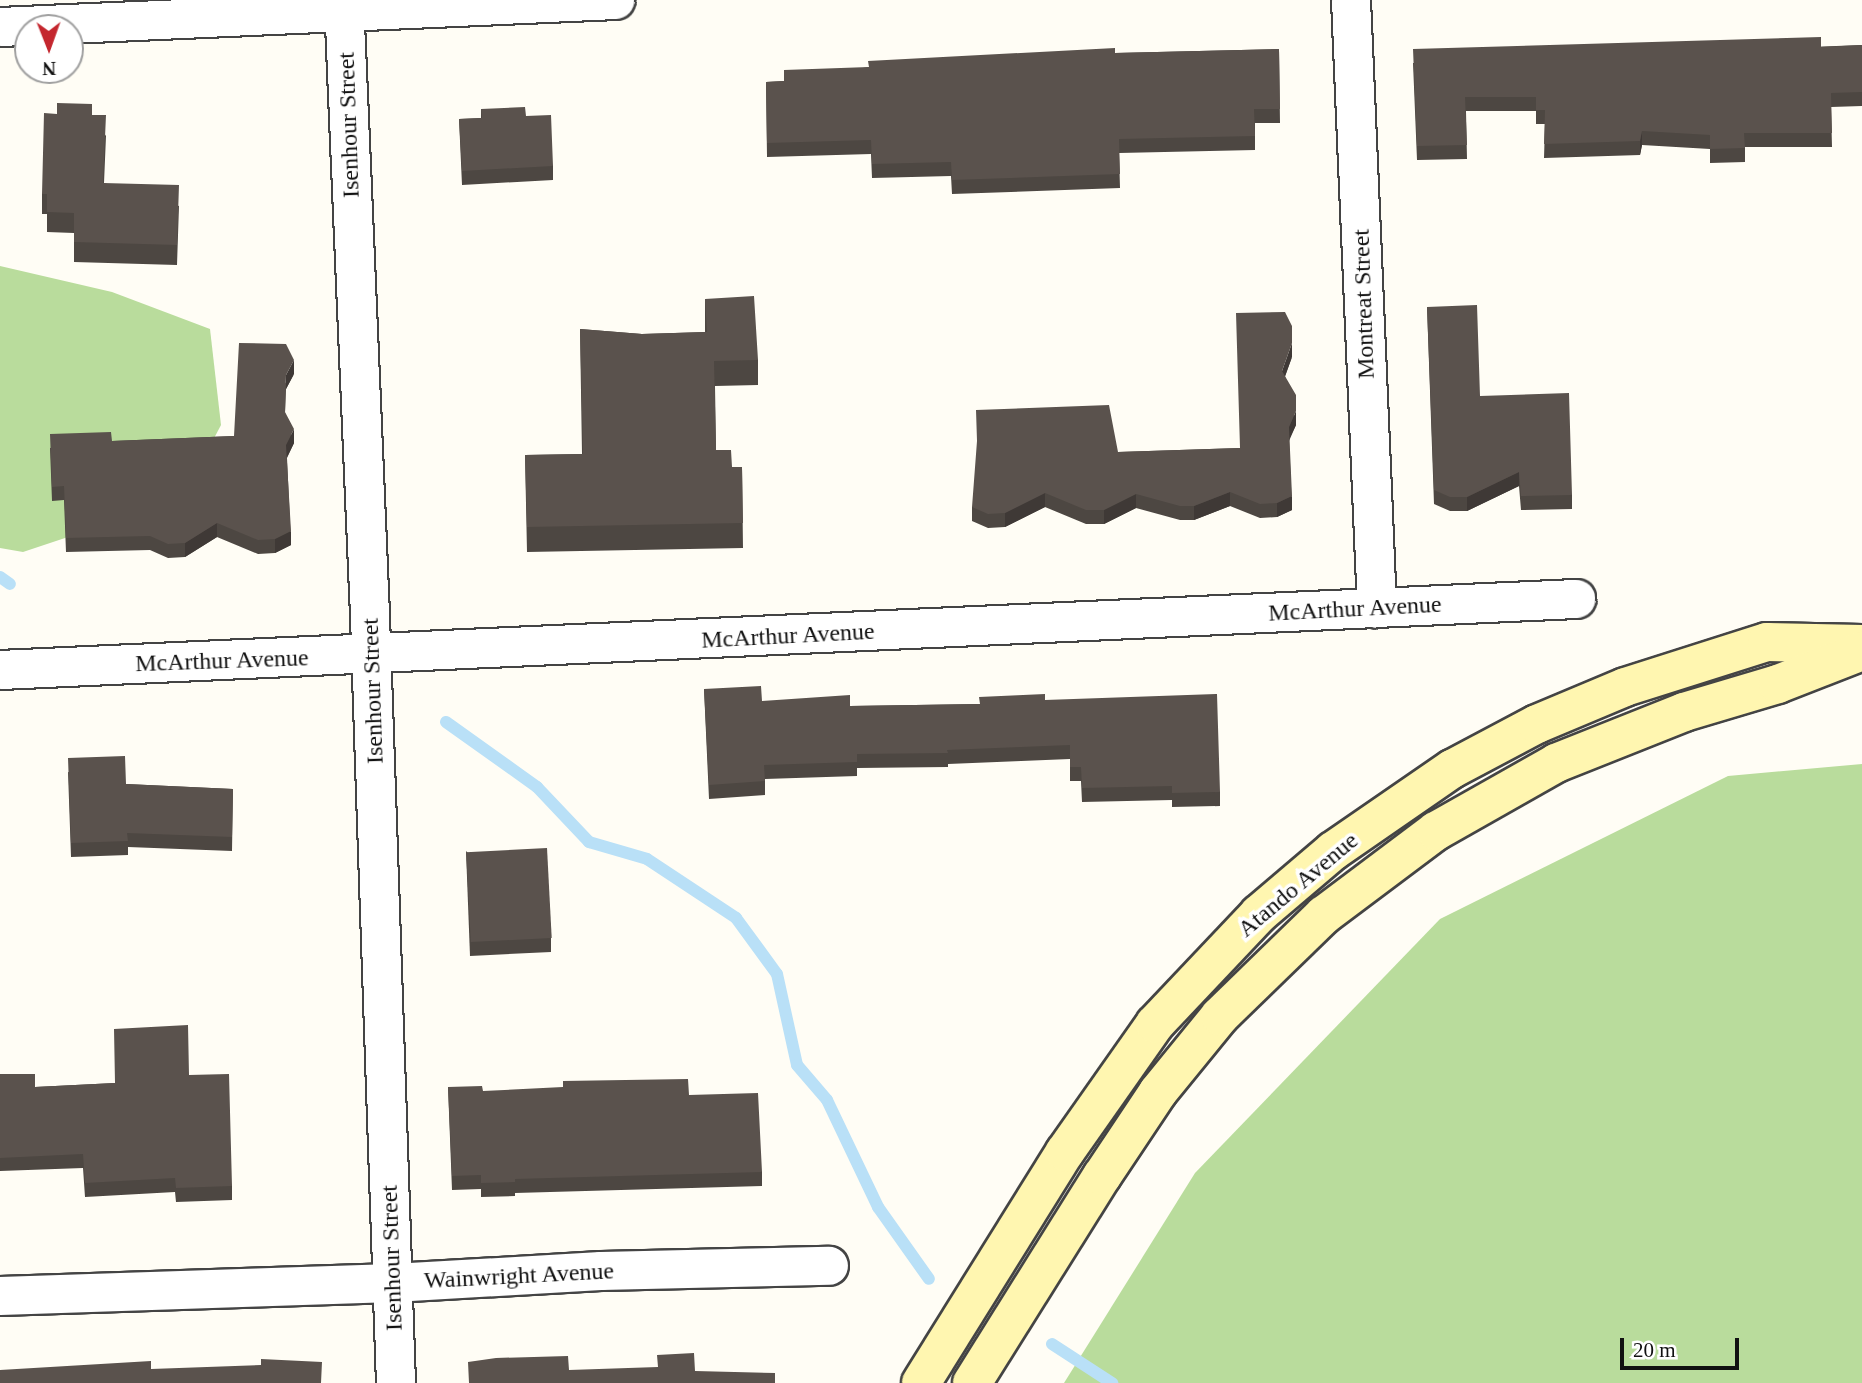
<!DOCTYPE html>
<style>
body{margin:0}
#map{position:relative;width:1862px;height:1383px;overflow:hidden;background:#fffdf5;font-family:Georgia,serif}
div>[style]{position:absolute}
.forest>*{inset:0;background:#b9dc9c}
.stream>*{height:12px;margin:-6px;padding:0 6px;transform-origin:6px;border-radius:6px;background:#b9e0f7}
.roads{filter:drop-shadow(2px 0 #444) drop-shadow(-2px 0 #444) drop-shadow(0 2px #444) drop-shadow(0 -2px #444)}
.street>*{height:38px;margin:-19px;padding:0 19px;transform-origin:19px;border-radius:19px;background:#fff}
.secondary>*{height:38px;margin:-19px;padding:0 19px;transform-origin:19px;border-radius:19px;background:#fff6b0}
.wall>*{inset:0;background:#4d4742}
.shaded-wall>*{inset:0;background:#3f3936}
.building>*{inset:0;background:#5a524d;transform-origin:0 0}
span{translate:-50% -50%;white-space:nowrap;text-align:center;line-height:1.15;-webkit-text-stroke:7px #fff;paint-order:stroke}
.street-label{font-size:24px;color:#111}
.north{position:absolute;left:14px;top:14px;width:70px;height:70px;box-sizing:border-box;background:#fff;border:2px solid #a0a0a0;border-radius:50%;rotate:179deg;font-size:19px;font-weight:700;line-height:28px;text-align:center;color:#111}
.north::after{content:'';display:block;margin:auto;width:24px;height:32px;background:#c4262e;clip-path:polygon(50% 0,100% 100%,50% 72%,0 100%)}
.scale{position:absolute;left:1620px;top:1338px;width:119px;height:32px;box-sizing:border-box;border:4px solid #111;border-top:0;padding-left:9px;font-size:21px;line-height:24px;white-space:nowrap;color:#111;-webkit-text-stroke:5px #fff;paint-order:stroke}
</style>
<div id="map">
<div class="forest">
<i style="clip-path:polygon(0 266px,112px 292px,210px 329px,221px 425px,182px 499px,23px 552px,0 548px)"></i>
<i style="clip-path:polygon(1862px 764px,1862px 1383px,1064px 1383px,1195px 1173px,1440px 919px,1728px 776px)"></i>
</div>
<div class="stream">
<i style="left:0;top:577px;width:12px;rotate:35deg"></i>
<i style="left:446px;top:722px;width:112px;rotate:35.5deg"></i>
<i style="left:537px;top:787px;width:76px;rotate:46.6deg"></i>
<i style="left:589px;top:842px;width:60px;rotate:16.3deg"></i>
<i style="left:647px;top:859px;width:107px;rotate:33.5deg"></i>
<i style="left:736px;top:918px;width:69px;rotate:53.8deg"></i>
<i style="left:777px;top:974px;width:93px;rotate:77.6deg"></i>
<i style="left:797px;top:1065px;width:46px;rotate:49.4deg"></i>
<i style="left:827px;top:1100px;width:119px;rotate:64.5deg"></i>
<i style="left:878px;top:1207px;width:88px;rotate:54.7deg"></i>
<i style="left:1052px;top:1344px;width:72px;rotate:33deg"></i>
</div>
<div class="roads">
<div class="street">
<i style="left:344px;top:0;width:617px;rotate:87.58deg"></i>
<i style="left:370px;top:616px;width:767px;rotate:88.06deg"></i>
<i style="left:1351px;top:0;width:609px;rotate:87.55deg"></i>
<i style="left:0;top:27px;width:616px;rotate:-2.51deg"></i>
<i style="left:0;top:670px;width:1578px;rotate:-2.58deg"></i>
<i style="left:0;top:1296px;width:393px;rotate:-1.9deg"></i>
<i style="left:393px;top:1283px;width:208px;rotate:-3.3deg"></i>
<i style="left:601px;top:1271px;width:228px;rotate:-1.3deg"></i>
</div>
<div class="secondary">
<i style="left:921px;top:1383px;width:272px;rotate:-58.1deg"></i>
<i style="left:1065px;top:1152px;width:156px;rotate:-54.9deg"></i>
<i style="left:1155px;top:1024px;width:151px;rotate:-46.6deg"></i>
<i style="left:1259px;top:914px;width:97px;rotate:-40.4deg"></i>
<i style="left:1333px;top:851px;width:145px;rotate:-34.6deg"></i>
<i style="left:1452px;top:769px;width:96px;rotate:-27.9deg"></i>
<i style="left:1537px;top:724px;width:95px;rotate:-22.8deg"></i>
<i style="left:1625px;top:687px;width:149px;rotate:-17.6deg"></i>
<i style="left:1767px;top:642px;width:95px;rotate:1.2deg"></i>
<i style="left:972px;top:1383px;width:244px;rotate:-57.9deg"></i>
<i style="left:1102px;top:1176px;width:101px;rotate:-56.3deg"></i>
<i style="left:1158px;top:1092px;width:98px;rotate:-50.8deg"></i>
<i style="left:1220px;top:1016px;width:145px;rotate:-44.2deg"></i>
<i style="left:1324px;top:915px;width:140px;rotate:-36.9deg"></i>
<i style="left:1436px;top:831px;width:138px;rotate:-29.5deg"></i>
<i style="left:1556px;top:763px;width:138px;rotate:-21.7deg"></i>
<i style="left:1684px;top:712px;width:98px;rotate:-16.6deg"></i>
<i style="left:1778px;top:684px;width:90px;rotate:-21.4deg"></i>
</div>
</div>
<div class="wall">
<i style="clip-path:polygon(1862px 45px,1862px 106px,1831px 107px,1832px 147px,1745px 147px,1745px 162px,1710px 163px,1710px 149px,1642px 145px,1640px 155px,1544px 158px,1545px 124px,1536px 124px,1536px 111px,1466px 111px,1467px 159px,1417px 160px,1413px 63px)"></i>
<i style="clip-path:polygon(1279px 49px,1280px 123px,1255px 123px,1255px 150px,1119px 153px,1120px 188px,952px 194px,951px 176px,872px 178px,871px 154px,767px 157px,766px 82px,784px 81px,869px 67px,1115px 53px)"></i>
<i style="clip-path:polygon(481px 109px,526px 116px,553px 166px,553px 180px,462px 185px,459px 119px,481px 118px)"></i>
<i style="clip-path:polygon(92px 115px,106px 136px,104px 183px,179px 206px,177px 265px,74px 262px,74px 233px,47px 232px,47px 214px,42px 214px,42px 194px)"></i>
<i style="clip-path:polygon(705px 299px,758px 360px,758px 385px,715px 386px,716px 450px,732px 467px,742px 467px,743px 548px,527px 552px,525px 455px,582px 454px,580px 329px,642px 334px,705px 332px)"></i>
<i style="clip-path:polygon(1427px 307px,1480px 396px,1572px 495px,1572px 509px,1521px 510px,1519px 486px,1467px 511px,1450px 511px,1434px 504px)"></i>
<i style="clip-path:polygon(1292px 357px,1285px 376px,1296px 425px,1289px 439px,1292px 510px,1277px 517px,1260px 518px,1230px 506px,1194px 520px,1180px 520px,1136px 508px,1104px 524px,1086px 524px,1045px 507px,1005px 527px,988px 528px,972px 521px,972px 507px,1118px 452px,1240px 448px)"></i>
<i style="clip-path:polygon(294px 374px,286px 389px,285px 413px,294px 443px,287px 458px,291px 545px,275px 553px,258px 554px,217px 537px,185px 557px,168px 558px,150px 550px,66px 552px,64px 500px,52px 501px,50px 448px,112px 441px,234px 436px)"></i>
<i style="clip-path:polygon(704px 689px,762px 701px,850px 706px,979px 704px,1045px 700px,1220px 792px,1220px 806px,1172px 807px,1172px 800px,1082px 802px,1081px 781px,1070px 781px,1070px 759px,948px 764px,948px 767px,857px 768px,857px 776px,765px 779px,765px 795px,709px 799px)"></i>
<i style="clip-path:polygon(68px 772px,126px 784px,233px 789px,232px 851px,128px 847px,128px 855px,71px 857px)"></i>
<i style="clip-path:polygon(466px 851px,551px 938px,551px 952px,470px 956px)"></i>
<i style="clip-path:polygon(0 1074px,35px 1087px,115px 1083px,189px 1075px,232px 1186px,232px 1200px,176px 1202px,175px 1192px,85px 1197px,83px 1168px,0 1171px)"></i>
<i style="clip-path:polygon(448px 1087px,483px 1091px,689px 1095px,762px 1172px,762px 1186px,515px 1193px,515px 1196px,481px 1197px,481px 1189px,452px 1190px)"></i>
</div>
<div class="shaded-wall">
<i style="clip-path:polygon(1642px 131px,1642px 145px,1640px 155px,1640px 141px)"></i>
<i style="clip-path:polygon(1292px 343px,1292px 357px,1282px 385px,1282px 371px)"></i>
<i style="clip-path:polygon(294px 360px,294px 374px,286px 389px,286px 375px)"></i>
<i style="clip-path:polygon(1296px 411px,1296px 425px,1289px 441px,1289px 427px)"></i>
<i style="clip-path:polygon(294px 429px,294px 443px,286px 459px,286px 445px)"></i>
<i style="clip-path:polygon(1519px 472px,1519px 486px,1467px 511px,1467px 497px)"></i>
<i style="clip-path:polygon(1230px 492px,1230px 506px,1194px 520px,1194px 506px)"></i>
<i style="clip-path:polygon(1045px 493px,1045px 507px,1005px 527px,1005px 513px)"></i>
<i style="clip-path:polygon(1136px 494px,1136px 508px,1104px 524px,1104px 510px)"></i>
<i style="clip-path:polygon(1292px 496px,1292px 510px,1277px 517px,1277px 503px)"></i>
<i style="clip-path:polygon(217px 523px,217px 537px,185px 557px,185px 543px)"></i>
<i style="clip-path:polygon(291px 531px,291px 545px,275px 553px,275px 539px)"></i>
</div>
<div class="building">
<i style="clip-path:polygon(1821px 37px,1821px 47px,1862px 45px,1862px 92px,1831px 93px,1832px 133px,1744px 133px,1745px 148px,1710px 149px,1710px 135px,1642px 131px,1640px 141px,1544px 144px,1545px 110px,1536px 110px,1536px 97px,1465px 97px,1467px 145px,1417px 146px,1413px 49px)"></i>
<i style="clip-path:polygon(1115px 48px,1115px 53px,1279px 49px,1280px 109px,1254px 109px,1255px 136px,1119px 139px,1120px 174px,952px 180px,951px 162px,872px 164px,871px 140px,767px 143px,766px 82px,784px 81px,784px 70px,869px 67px,868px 61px)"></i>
<i style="clip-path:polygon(57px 103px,92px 104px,92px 115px,106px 115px,103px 183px,179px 185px,177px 245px,74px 242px,74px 213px,47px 212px,47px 194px,42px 194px,44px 113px,57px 114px)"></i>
<i style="clip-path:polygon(525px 107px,526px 116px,551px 115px,553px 166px,462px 171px,459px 119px,482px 118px,481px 109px)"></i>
<i style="clip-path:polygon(754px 296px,758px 360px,714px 361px,716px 450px,731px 450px,732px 467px,742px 467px,743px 523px,527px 527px,525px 455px,583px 454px,580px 329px,642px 334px,707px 332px,705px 299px)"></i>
<i style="clip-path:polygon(1477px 305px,1480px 396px,1569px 393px,1572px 495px,1521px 496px,1519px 472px,1467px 497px,1450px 497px,1434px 490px,1427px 307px)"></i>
<i style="clip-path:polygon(1285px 312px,1292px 326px,1292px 343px,1282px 371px,1296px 395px,1296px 411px,1289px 427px,1292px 496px,1277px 503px,1260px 504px,1230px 492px,1194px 506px,1180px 506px,1136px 494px,1104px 510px,1086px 510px,1045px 493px,1005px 513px,988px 514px,972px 507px,977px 441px,976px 410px,1109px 405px,1118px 452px,1240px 448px,1236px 313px)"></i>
<i style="clip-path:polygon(239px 343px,286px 344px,294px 360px,286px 375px,285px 412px,294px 429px,286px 445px,291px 531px,275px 539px,258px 540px,217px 523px,185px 543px,168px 544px,150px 536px,66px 538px,64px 486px,52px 487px,50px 434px,111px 432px,112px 441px,234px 436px)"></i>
<i style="clip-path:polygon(761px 686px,762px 701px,850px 695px,850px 706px,980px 704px,979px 697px,1045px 694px,1045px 700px,1217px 694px,1220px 792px,1172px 793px,1172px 786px,1082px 788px,1081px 767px,1070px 767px,1070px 745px,947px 750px,948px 753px,857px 754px,857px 762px,764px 765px,765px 781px,709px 785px,704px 689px)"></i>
<i style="clip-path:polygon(125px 756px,126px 784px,233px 789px,232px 837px,127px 833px,128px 841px,71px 843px,68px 758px)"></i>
<i style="left:547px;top:848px;width:90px;height:81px;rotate:87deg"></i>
<i style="clip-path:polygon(188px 1025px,189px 1075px,229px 1074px,232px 1186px,176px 1188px,175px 1178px,85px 1183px,83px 1154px,0 1158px,0 1074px,35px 1074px,35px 1087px,115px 1083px,114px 1029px)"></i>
<i style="clip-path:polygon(688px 1079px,689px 1095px,758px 1093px,762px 1172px,515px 1179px,515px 1182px,481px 1183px,481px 1175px,452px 1176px,448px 1087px,482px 1086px,483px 1091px,563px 1087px,563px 1081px)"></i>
<i style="clip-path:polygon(694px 1353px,695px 1371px,775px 1373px,775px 1383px,469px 1383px,468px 1362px,496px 1358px,568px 1356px,569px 1370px,658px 1367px,657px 1355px)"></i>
<i style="clip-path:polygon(261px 1359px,322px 1362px,321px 1383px,0 1383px,0 1370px,151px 1361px,151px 1369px,261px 1365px)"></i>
</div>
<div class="street-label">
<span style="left:349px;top:125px;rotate:-92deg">Isenhour Street</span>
<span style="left:1364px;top:304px;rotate:-92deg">Montreat Street</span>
<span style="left:1355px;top:609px;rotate:-3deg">McArthur Avenue</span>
<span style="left:788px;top:636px;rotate:-3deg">McArthur Avenue</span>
<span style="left:222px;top:661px;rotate:-2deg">McArthur Avenue</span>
<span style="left:373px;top:691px;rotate:-92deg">Isenhour Street</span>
<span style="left:1298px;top:885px;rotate:-40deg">Atando Avenue</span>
<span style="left:392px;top:1258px;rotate:-92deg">Isenhour Street</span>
<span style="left:519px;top:1276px;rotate:-3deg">Wainwright Avenue</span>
</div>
<div class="north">N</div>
<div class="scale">20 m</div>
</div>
